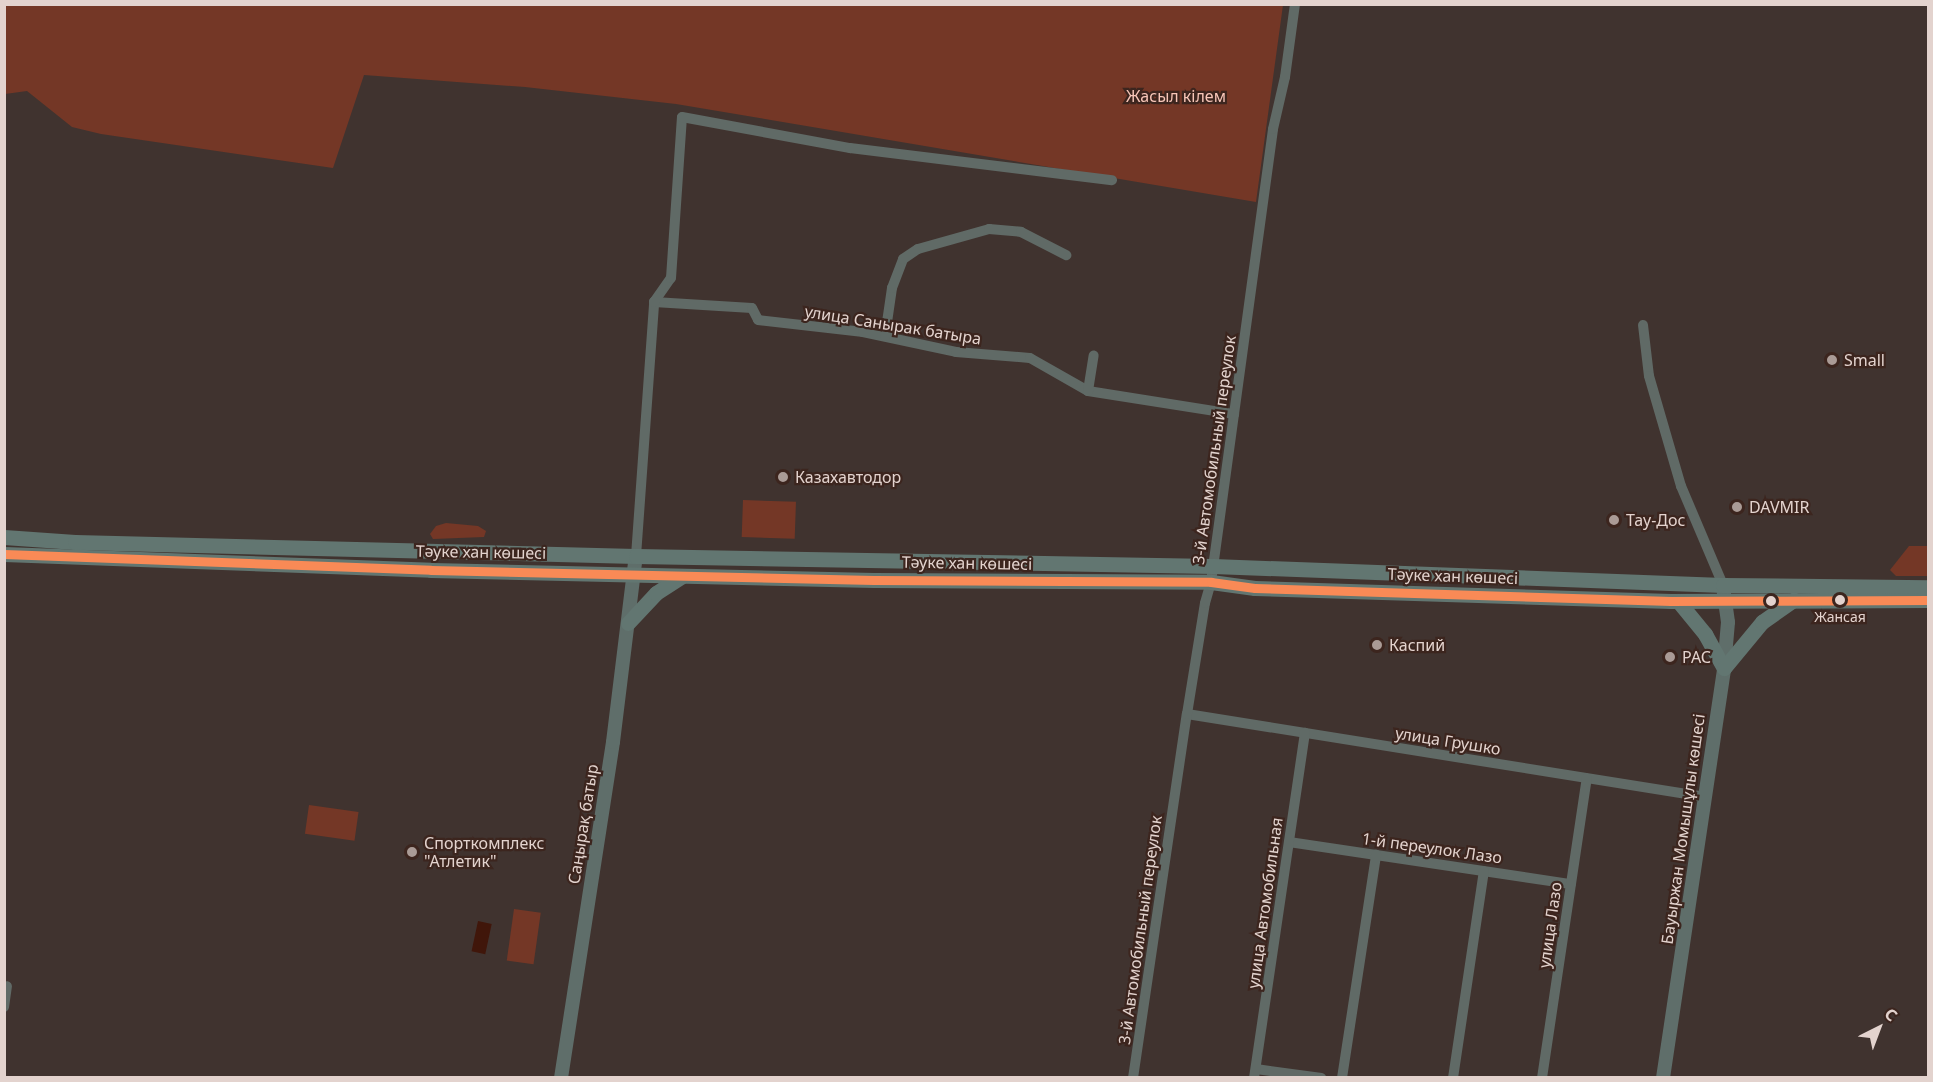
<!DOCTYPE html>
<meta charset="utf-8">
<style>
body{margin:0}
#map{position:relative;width:1933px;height:1082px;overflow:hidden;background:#40332f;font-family:"Noto Sans",sans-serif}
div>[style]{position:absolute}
.green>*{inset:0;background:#743726;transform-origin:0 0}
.water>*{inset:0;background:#40160a;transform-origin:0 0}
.street>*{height:10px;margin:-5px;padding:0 5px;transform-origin:5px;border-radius:5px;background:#606a66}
.secondary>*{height:14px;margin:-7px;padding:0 7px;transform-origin:7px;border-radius:7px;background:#5f6e6a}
.primary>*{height:15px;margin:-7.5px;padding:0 7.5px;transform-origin:7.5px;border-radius:7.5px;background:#627671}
.bus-1>*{height:9px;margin:-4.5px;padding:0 4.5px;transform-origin:4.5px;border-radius:4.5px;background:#f98a56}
.dots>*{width:16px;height:16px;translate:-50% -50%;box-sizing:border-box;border:3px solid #3c251e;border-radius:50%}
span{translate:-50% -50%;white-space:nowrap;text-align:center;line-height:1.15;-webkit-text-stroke:4.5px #3c251e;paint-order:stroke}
.bus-label{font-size:14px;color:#e3d3ce}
.park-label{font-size:16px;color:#f8c6b8}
.street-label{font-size:16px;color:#e3d3ce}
.poi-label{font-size:16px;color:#e3d3ce}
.left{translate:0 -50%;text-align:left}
.frame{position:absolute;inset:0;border:6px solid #e3d3ce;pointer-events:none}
.north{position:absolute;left:1849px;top:998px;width:60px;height:60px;-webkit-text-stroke:4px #3c251e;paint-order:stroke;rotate:42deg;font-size:16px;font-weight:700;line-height:24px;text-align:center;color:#e3d3ce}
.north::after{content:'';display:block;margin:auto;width:21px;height:27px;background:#e3d3ce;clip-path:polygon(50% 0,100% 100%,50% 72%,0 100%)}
</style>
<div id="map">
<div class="green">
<i style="clip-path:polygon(4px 5px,1283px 5px,1256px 202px,676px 104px,525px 87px,364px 75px,333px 168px,101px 134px,72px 127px,27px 91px,5px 94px)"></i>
<i style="left:743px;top:500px;width:53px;height:37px;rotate:2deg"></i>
<i style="clip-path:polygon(446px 523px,478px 526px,486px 531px,484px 537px,433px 539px,430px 534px,436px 526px)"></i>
<i style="clip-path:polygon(1909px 546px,1928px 546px,1928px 576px,1896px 576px,1890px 570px)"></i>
<i style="left:309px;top:805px;width:50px;height:29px;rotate:8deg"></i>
<i style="left:514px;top:909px;width:27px;height:52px;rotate:8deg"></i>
</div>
<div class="water">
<i style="left:478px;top:921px;width:14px;height:31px;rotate:12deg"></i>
</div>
<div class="street">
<i style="left:654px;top:302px;width:98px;rotate:3.5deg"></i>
<i style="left:752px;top:308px;width:13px;rotate:63deg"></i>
<i style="left:758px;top:320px;width:106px;rotate:6.5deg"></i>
<i style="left:863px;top:332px;width:95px;rotate:12.1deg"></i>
<i style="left:956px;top:352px;width:74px;rotate:4.6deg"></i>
<i style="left:1030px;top:358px;width:67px;rotate:29.6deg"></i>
<i style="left:1088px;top:391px;width:148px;rotate:9deg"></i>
<i style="left:1643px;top:325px;width:51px;rotate:83.3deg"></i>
<i style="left:1649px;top:376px;width:115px;rotate:73.8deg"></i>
<i style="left:1681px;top:486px;width:108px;rotate:67deg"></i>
<i style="left:885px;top:336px;width:49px;rotate:-81.7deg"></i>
<i style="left:892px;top:288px;width:31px;rotate:-69deg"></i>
<i style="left:903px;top:259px;width:18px;rotate:-34deg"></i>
<i style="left:918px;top:249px;width:74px;rotate:-15.7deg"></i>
<i style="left:989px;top:229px;width:32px;rotate:5deg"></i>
<i style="left:1021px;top:232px;width:51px;rotate:27.1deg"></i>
<i style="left:1088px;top:391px;width:36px;rotate:-81deg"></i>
<i style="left:636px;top:556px;width:255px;rotate:-85.9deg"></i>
<i style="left:654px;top:302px;width:29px;rotate:-55deg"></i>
<i style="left:671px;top:278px;width:161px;rotate:-86.1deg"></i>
<i style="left:682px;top:117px;width:171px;rotate:10.5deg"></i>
<i style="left:850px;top:148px;width:264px;rotate:7deg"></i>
<i style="left:1187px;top:714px;width:525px;rotate:9.1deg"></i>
<i style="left:1289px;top:842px;width:285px;rotate:8.5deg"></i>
<i style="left:4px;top:1007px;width:21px;rotate:-82deg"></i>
<i style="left:1256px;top:1069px;width:66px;rotate:7.9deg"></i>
<i style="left:1133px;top:1078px;width:368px;rotate:-81.6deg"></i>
<i style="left:1187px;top:714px;width:112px;rotate:-80.8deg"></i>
<i style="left:1205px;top:603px;width:22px;rotate:-74deg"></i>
<i style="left:1211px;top:582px;width:457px;rotate:-82.2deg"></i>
<i style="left:1273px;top:129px;width:53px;rotate:-77deg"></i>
<i style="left:1285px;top:77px;width:74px;rotate:-82.2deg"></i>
<i style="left:1254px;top:1078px;width:349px;rotate:-81.6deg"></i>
<i style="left:1342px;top:1078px;width:226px;rotate:-81.3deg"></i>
<i style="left:1453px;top:1078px;width:209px;rotate:-81.5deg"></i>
<i style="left:1542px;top:1078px;width:303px;rotate:-81.5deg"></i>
</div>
<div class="secondary">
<i style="left:561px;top:1078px;width:340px;rotate:-81.2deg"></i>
<i style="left:613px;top:742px;width:187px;rotate:-83deg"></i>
<i style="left:1663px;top:1078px;width:415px;rotate:-81.5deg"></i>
<i style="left:1724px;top:668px;width:46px;rotate:-85deg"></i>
<i style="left:1728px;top:622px;width:37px;rotate:-98deg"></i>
</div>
<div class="primary">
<i style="left:4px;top:537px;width:71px;rotate:4deg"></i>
<i style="left:75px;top:542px;width:561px;rotate:1.43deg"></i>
<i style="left:636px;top:556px;width:577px;rotate:0.99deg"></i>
<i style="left:1213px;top:566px;width:510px;rotate:2.13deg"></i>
<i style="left:1723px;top:585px;width:205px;rotate:0.6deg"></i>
<i style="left:4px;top:554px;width:427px;rotate:2.1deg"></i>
<i style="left:431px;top:570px;width:443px;rotate:1.3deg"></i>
<i style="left:874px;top:580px;width:337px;rotate:0.3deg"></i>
<i style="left:1211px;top:582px;width:44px;rotate:7.8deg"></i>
<i style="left:1255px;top:588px;width:416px;rotate:1.8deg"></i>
<i style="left:1671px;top:601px;width:257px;rotate:-0.2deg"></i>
<i style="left:1678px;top:601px;width:43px;rotate:50.7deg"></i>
<i style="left:1705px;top:634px;width:39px;rotate:61deg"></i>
<i style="left:1724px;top:668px;width:60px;rotate:-50.4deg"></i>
<i style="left:1762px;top:622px;width:39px;rotate:-35deg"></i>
<i style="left:628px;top:623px;width:41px;rotate:-47deg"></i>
<i style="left:656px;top:593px;width:31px;rotate:-33deg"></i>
</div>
<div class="bus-1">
<i style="left:4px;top:554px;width:427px;rotate:2.1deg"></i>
<i style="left:431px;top:570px;width:443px;rotate:1.3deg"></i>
<i style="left:874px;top:580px;width:337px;rotate:0.3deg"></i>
<i style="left:1211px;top:582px;width:44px;rotate:7.8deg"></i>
<i style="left:1255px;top:588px;width:416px;rotate:1.8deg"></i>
<i style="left:1671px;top:601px;width:257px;rotate:-0.2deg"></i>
</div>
<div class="dots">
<i style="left:1832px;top:360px;background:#aa9b96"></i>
<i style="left:783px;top:477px;background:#aa9b96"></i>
<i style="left:1737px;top:507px;background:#aa9b96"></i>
<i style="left:1614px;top:520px;background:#aa9b96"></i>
<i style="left:1840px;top:600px;background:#e3d3ce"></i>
<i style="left:1771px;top:601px;background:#e3d3ce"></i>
<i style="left:1377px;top:645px;background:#aa9b96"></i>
<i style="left:1670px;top:657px;background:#aa9b96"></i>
<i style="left:412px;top:852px;background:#aa9b96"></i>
</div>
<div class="bus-label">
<span style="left:1840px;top:617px">Жансая</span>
</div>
<div class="park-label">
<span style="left:1176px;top:96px">Жасыл кілем</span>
</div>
<div class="street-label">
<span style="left:893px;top:325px;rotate:9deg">улица Санырак батыра</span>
<span style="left:1214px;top:450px;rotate:-82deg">3-й Автомобильный переулок</span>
<span style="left:481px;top:552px;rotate:1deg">Тәуке хан көшесі</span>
<span style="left:967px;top:563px;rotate:1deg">Тәуке хан көшесі</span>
<span style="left:1453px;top:576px;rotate:2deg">Тәуке хан көшесі</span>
<span style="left:1448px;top:741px;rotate:9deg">улица Грушко</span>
<span style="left:583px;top:824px;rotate:-81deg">Саңырақ батыр</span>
<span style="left:1683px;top:829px;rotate:-82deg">Бауыржан Момышұлы көшесі</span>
<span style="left:1432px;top:848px;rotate:8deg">1-й переулок Лазо</span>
<span style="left:1265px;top:903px;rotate:-82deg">улица Автомобильная</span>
<span style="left:1550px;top:925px;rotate:-82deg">улица Лазо</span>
<span style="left:1140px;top:930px;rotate:-82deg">3-й Автомобильный переулок</span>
</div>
<div class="poi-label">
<span class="left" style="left:1844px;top:360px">Small</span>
<span class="left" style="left:795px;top:477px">Казахавтодор</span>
<span class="left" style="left:1749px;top:507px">DAVMIR</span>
<span class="left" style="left:1626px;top:520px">Тау-Дос</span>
<span class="left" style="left:1389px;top:645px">Каспий</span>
<span class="left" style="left:1682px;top:657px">РАС</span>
<span class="left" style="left:424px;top:852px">Спорткомплекс<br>"Атлетик"</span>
</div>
<div class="frame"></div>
<div class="north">С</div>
</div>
